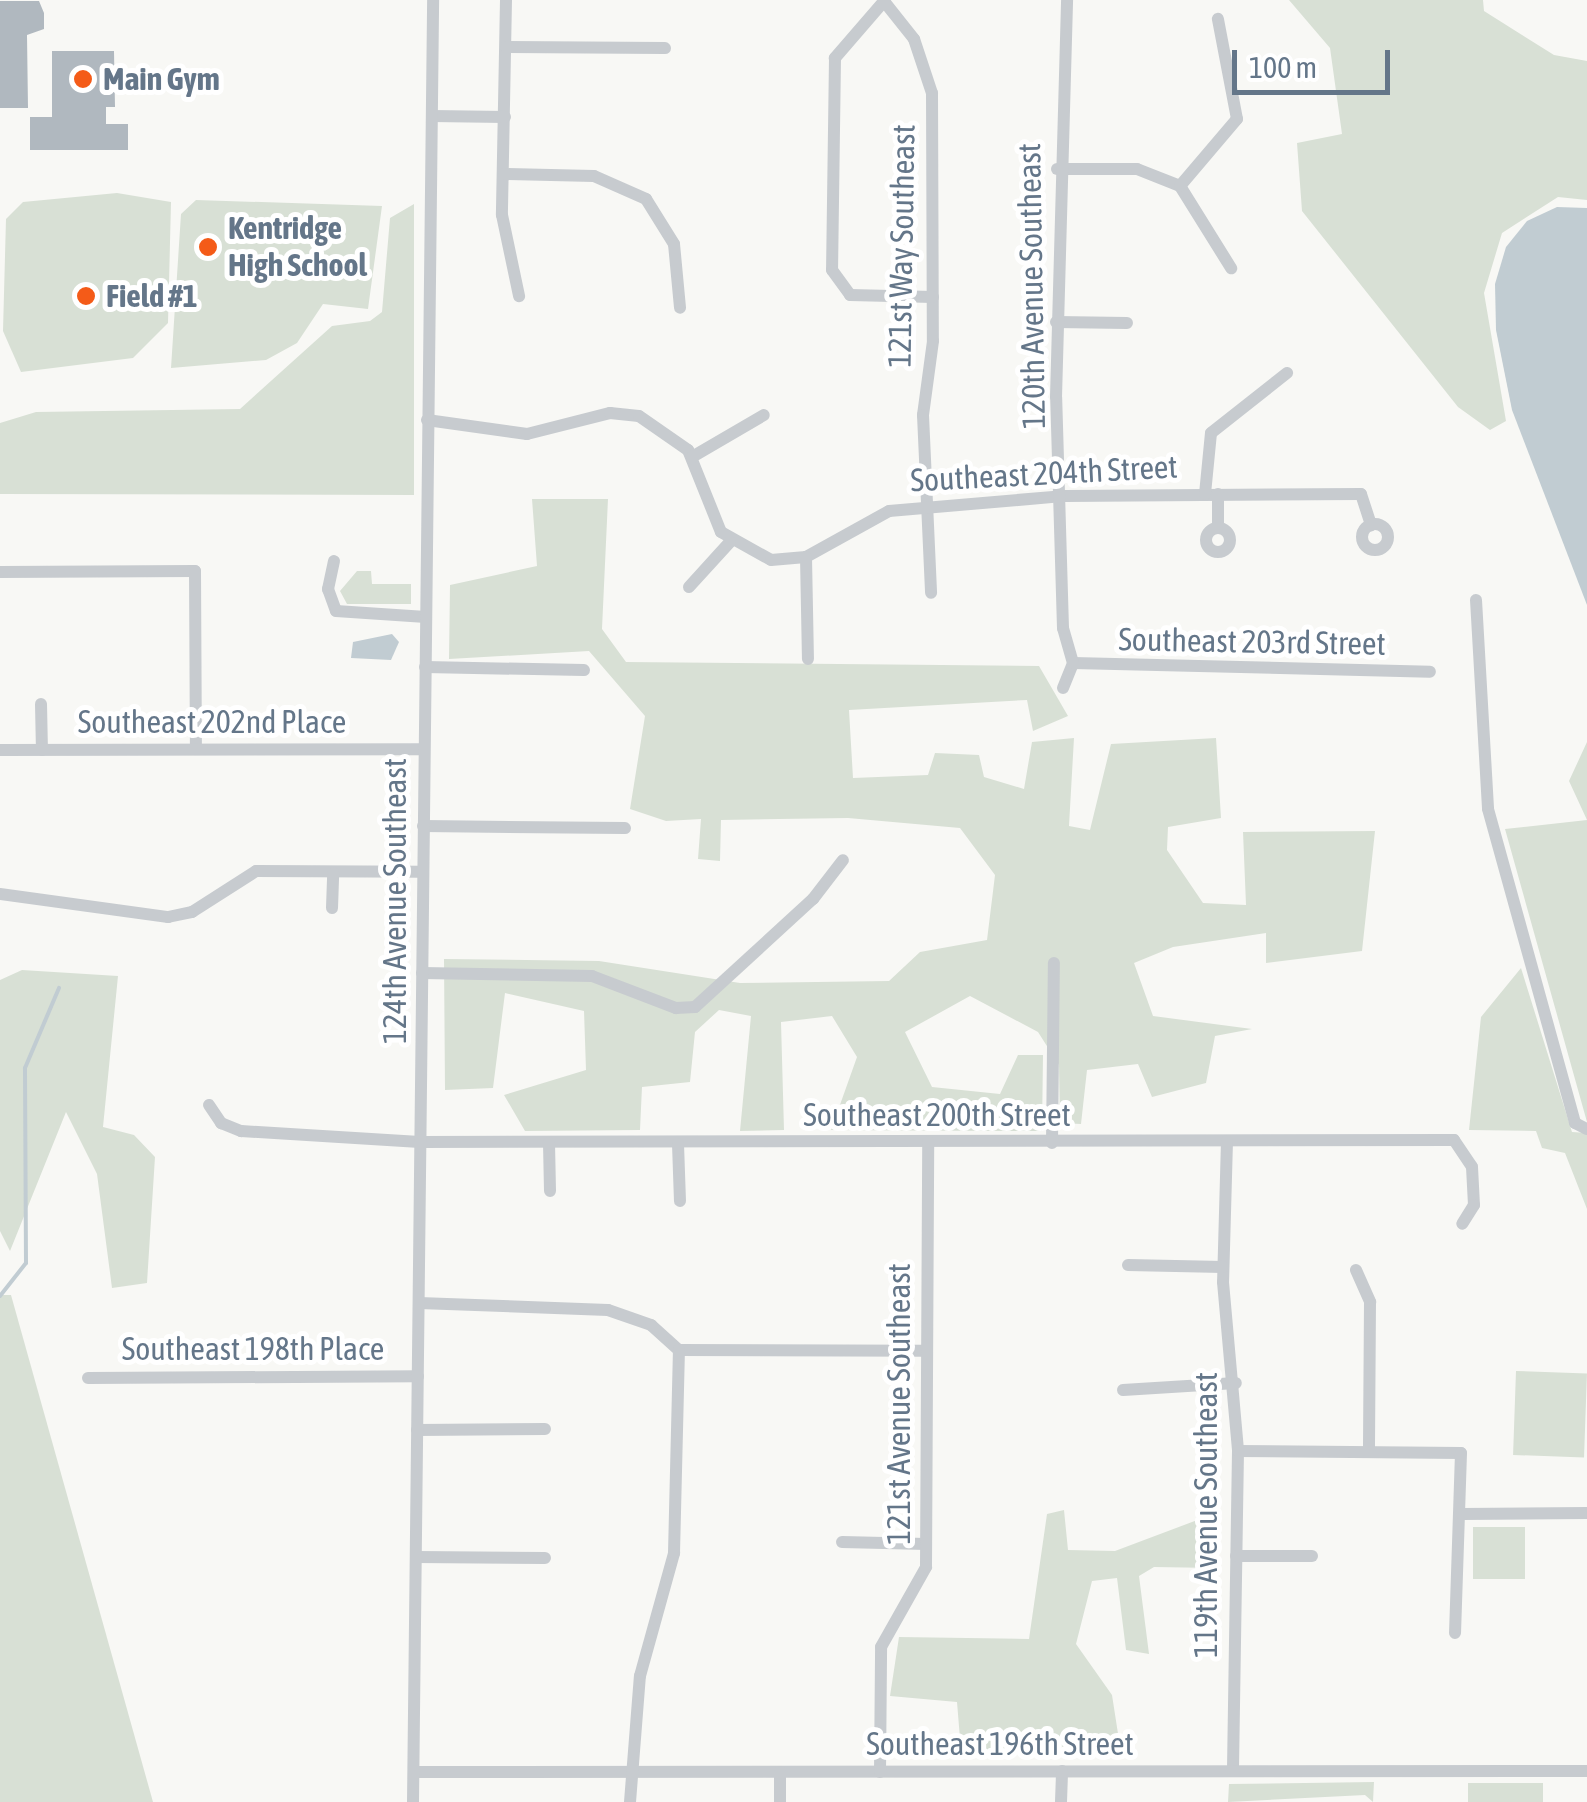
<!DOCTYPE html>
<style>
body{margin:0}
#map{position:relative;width:1587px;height:1802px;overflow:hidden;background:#f8f8f5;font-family:"Asap Condensed",sans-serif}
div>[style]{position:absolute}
.green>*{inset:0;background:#d8e0d5;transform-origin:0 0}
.water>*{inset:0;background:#c1ccd2}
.stream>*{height:4px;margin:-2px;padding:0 2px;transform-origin:2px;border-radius:2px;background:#c1ccd2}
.building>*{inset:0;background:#b0b8bf}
.minor>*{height:12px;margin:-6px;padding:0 6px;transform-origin:6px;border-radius:6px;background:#c7cbcf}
.minor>.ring{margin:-6px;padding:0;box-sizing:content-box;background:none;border:12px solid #c7cbcf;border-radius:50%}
.dots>*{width:28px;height:28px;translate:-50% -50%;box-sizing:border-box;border:5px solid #fff;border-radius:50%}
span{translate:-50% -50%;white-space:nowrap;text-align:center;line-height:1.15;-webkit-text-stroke:10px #fff;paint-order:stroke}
.poi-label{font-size:32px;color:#647689;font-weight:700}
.left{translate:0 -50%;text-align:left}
.street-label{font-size:32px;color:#647689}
.scale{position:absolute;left:1232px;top:50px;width:158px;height:45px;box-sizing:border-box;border:5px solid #647689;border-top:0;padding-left:12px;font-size:30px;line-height:35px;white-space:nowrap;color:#647689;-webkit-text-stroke:8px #fff;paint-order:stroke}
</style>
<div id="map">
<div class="green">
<i style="clip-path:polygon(1289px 0,1483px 0,1484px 11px,1554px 55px,1587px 61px,1587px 200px,1558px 197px,1502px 233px,1484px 293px,1506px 421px,1490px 430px,1458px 407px,1302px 211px,1297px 143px,1342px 134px,1330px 48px)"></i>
<i style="clip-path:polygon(117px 193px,171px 202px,168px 323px,133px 358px,21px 372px,3px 331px,6px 219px,23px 202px)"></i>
<i style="clip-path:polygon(196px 200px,382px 206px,368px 309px,323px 304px,297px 343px,266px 360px,171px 368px,181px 214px)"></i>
<i style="clip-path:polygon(414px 204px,414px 495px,0 494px,0 423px,36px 412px,240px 409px,332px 326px,370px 321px,382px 312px,390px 218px)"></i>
<i style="clip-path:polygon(532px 499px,608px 499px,602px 629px,626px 662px,1039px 666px,1068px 716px,1033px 731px,1027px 700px,849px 710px,853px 778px,928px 775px,935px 753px,979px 755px,984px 777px,1024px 789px,1032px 742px,1074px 738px,1069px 826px,1090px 830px,1111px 744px,1216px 738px,1221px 818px,1168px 827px,1167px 850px,1203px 903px,1246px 905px,1243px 832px,1375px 831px,1362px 951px,1266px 963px,1266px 933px,1173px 947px,1134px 963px,1153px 1016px,1252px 1029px,1215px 1036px,1206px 1083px,1152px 1097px,1138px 1064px,1087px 1070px,1081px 1124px,1060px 1123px,1059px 1065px,1038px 1032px,970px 996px,905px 1032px,932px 1087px,1000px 1094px,1018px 1055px,1043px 1055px,1042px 1131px,831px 1130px,857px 1057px,832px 1016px,781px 1022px,784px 1130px,740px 1131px,751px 1016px,719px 1010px,695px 1032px,690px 1082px,642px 1087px,640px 1130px,525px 1131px,504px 1095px,586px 1070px,584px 1011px,505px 993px,493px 1088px,445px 1090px,444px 959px,599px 961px,740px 983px,889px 981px,920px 952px,987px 940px,995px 875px,960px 828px,848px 818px,721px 820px,720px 861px,698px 859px,701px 819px,666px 821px,630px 809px,645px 716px,589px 651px,449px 659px,450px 585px,537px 566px)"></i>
<i style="clip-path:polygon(357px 571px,371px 571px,372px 584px,411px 584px,411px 604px,347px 604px,340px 591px)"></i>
<i style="clip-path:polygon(1587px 742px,1587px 1122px,1505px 829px,1587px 820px,1569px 781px)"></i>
<i style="clip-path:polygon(1521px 968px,1572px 1132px,1587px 1133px,1587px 1209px,1565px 1153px,1542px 1148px,1536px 1131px,1469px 1130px,1481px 1017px)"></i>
<i style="clip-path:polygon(22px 970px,118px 976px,103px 1127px,134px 1135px,155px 1157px,147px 1283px,112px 1288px,97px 1174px,66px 1112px,10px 1251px,0 1231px,0 980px)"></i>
<i style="clip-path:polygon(0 1295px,11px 1295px,153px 1802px,0 1802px)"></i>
<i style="left:1516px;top:1371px;width:71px;height:84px;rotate:2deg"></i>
<i style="clip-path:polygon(1064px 1510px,1068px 1550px,1115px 1551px,1200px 1519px,1216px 1568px,1154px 1567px,1139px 1576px,1149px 1654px,1126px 1650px,1117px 1578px,1092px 1581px,1076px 1644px,1112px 1695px,1121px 1753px,961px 1751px,957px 1702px,890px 1696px,899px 1637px,1029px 1639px,1047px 1514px)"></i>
<i style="left:1473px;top:1527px;width:52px;height:52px"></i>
<i style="clip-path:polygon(1374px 1782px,1373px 1802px,1365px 1795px,1228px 1802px,1229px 1784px)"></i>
<i style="left:1468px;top:1783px;width:75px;height:20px"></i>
</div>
<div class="water">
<i style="clip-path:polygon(1557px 207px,1587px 208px,1587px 605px,1512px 410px,1496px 330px,1495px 284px,1506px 247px,1527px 221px)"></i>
<i style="clip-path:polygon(392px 634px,399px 642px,391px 660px,351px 658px,353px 642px)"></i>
</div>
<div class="stream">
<i style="left:0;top:1296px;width:42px;rotate:-51.8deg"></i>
<i style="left:26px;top:1263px;width:195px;rotate:-90.3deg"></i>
<i style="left:25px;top:1068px;width:87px;rotate:-67deg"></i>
</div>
<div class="building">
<i style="clip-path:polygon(0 1px,39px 1px,44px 13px,44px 29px,27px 35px,28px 108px,0 108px)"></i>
<i style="clip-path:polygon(52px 51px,114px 51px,115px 107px,106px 107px,106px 124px,128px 124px,128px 150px,30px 150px,30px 117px,52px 117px)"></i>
</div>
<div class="minor">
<i style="left:506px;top:0;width:215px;rotate:91.1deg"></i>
<i style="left:502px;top:215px;width:83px;rotate:78.1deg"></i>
<i style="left:883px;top:0;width:50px;rotate:51.5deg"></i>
<i style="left:914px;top:39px;width:57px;rotate:71.6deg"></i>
<i style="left:932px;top:93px;width:248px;rotate:89.8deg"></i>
<i style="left:933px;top:341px;width:75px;rotate:97.7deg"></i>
<i style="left:923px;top:415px;width:178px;rotate:87.4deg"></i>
<i style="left:885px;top:0;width:77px;rotate:130.8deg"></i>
<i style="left:835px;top:58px;width:212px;rotate:90.8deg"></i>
<i style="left:832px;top:270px;width:31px;rotate:54deg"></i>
<i style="left:850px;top:295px;width:83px;rotate:1.4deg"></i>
<i style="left:506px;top:47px;width:159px;rotate:0.4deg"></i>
<i style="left:432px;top:116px;width:73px;rotate:0.8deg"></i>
<i style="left:1057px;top:169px;width:80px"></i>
<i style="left:1137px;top:169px;width:46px;rotate:21.6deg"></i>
<i style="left:1180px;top:186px;width:97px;rotate:58.1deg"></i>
<i style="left:504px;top:174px;width:90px;rotate:1.3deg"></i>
<i style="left:594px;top:176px;width:57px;rotate:23.9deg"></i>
<i style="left:646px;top:199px;width:53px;rotate:58.1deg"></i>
<i style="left:674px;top:244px;width:64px;rotate:84.6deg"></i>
<i style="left:1180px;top:186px;width:88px;rotate:-49.6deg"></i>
<i style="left:1237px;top:119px;width:102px;rotate:-100.8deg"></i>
<i style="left:1056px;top:322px;width:71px;rotate:0.8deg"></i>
<i style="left:427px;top:420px;width:101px;rotate:8deg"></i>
<i style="left:527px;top:434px;width:86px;rotate:-14.2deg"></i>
<i style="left:610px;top:413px;width:29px;rotate:6deg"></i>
<i style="left:639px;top:416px;width:60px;rotate:34.8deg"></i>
<i style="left:688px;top:450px;width:88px;rotate:68.1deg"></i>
<i style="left:721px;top:532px;width:57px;rotate:29.2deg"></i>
<i style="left:771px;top:560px;width:35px;rotate:-5deg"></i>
<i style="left:806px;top:557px;width:95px;rotate:-29deg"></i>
<i style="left:889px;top:511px;width:177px;rotate:-4.9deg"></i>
<i style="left:1065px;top:496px;width:296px;rotate:-0.4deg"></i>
<i style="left:1361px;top:494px;width:33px;rotate:72deg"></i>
<i style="left:692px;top:457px;width:83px;rotate:-30.3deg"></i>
<i style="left:1205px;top:494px;width:61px;rotate:-84.4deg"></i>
<i style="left:1211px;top:433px;width:97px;rotate:-38.3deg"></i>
<i style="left:1218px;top:494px;width:34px;rotate:90deg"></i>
<i class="ring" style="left:1362px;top:524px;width:14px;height:14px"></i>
<i class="ring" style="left:1206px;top:528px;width:12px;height:12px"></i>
<i style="left:806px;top:557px;width:102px;rotate:88.9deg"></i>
<i style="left:334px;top:561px;width:29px;rotate:102deg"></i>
<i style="left:328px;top:589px;width:23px;rotate:70deg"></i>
<i style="left:336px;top:611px;width:90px;rotate:3.8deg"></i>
<i style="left:0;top:572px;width:195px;rotate:-0.3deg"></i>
<i style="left:195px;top:571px;width:178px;rotate:89.7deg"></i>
<i style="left:689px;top:587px;width:61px;rotate:-47.7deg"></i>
<i style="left:1476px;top:600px;width:209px;rotate:86.7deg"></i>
<i style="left:1488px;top:809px;width:326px;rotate:74.5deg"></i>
<i style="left:1575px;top:1123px;width:13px;rotate:27deg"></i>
<i style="left:1073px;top:663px;width:357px;rotate:1.4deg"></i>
<i style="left:425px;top:667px;width:159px;rotate:1.1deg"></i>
<i style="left:1063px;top:688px;width:27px;rotate:-68deg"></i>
<i style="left:1073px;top:663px;width:36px;rotate:-106deg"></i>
<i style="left:1063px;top:628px;width:231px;rotate:-91.7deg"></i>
<i style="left:1056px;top:397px;width:397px;rotate:-88.4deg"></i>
<i style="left:41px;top:704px;width:46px;rotate:88.8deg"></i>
<i style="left:0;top:750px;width:424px;rotate:-0.1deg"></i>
<i style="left:423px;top:826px;width:202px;rotate:0.6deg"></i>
<i style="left:0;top:894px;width:170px;rotate:7.8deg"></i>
<i style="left:168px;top:917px;width:25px;rotate:-12deg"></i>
<i style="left:192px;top:912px;width:76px;rotate:-32.6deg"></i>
<i style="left:256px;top:871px;width:167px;rotate:0.3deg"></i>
<i style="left:332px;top:908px;width:35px;rotate:-88deg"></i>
<i style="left:422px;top:973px;width:170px;rotate:1deg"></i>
<i style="left:592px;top:976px;width:90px;rotate:20.9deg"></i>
<i style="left:676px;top:1008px;width:19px;rotate:-3deg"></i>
<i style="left:695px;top:1007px;width:160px;rotate:-42.5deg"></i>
<i style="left:813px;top:899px;width:49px;rotate:-52.4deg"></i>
<i style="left:209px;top:1105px;width:22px;rotate:56deg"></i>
<i style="left:221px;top:1123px;width:22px;rotate:22deg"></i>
<i style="left:241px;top:1131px;width:179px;rotate:3.5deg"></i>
<i style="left:420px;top:1142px;width:1034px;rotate:-0.11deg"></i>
<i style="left:1454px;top:1140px;width:32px;rotate:56deg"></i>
<i style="left:1472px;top:1167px;width:38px;rotate:87deg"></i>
<i style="left:1474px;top:1205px;width:22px;rotate:122deg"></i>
<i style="left:1227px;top:1141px;width:141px;rotate:91.6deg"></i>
<i style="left:1223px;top:1282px;width:170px;rotate:84.9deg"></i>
<i style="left:1238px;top:1451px;width:319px;rotate:90.9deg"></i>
<i style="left:549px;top:1143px;width:48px;rotate:88.8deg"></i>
<i style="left:1052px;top:1143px;width:180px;rotate:-89.4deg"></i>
<i style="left:678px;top:1144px;width:57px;rotate:88deg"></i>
<i style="left:1128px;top:1265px;width:95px;rotate:1.2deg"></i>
<i style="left:1356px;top:1270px;width:35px;rotate:66deg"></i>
<i style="left:1370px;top:1302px;width:149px;rotate:90.4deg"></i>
<i style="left:419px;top:1303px;width:189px;rotate:2.1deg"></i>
<i style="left:608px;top:1310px;width:46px;rotate:19.2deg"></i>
<i style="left:651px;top:1325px;width:38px;rotate:42deg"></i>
<i style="left:679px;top:1350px;width:247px;rotate:0.2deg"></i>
<i style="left:88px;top:1378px;width:330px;rotate:-0.3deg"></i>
<i style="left:1123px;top:1390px;width:113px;rotate:-3.5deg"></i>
<i style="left:417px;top:1430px;width:128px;rotate:-0.4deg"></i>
<i style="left:1238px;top:1451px;width:223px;rotate:0.5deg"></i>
<i style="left:1461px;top:1453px;width:180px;rotate:91.9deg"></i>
<i style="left:1462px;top:1514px;width:125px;rotate:-0.5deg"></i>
<i style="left:842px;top:1542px;width:84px;rotate:1.4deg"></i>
<i style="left:1236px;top:1556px;width:76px"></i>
<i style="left:416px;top:1557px;width:129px;rotate:0.4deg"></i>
<i style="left:414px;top:1772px;width:1173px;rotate:-0.05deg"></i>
<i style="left:880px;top:1772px;width:125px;rotate:-89.5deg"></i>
<i style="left:881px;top:1647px;width:92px;rotate:-60.6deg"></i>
<i style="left:926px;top:1567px;width:425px;rotate:-89.7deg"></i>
<i style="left:413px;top:1802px;width:1802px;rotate:-89.36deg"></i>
<i style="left:630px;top:1802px;width:126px;rotate:-85.5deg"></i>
<i style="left:640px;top:1676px;width:128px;rotate:-74.5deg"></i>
<i style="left:674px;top:1553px;width:203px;rotate:-88.6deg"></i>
<i style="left:780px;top:1802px;width:30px;rotate:-90deg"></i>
<i style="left:1061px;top:1802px;width:31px;rotate:-88deg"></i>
</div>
<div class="dots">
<i style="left:83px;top:79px;background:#f45b18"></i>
<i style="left:208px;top:247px;background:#f45b18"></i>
<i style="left:86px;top:296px;background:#f45b18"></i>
</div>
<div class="poi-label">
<span class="left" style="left:103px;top:79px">Main Gym</span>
<span class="left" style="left:228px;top:247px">Kentridge<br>High School</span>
<span class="left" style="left:106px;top:296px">Field #1</span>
</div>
<div class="street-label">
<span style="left:902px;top:246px;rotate:-89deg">121st Way Southeast</span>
<span style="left:1032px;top:286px;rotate:-91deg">120th Avenue Southeast</span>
<span style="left:1044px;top:474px;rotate:-3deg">Southeast 204th Street</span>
<span style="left:1252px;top:642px;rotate:1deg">Southeast 203rd Street</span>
<span style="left:212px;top:722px">Southeast 202nd Place</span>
<span style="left:395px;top:901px;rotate:-90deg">124th Avenue Southeast</span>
<span style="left:937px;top:1115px">Southeast 200th Street</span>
<span style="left:253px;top:1349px">Southeast 198th Place</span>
<span style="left:899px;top:1404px;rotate:-90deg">121st Avenue Southeast</span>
<span style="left:1206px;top:1515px;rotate:-90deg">119th Avenue Southeast</span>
<span style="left:1000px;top:1744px">Southeast 196th Street</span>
</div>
<div class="scale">100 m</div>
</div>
